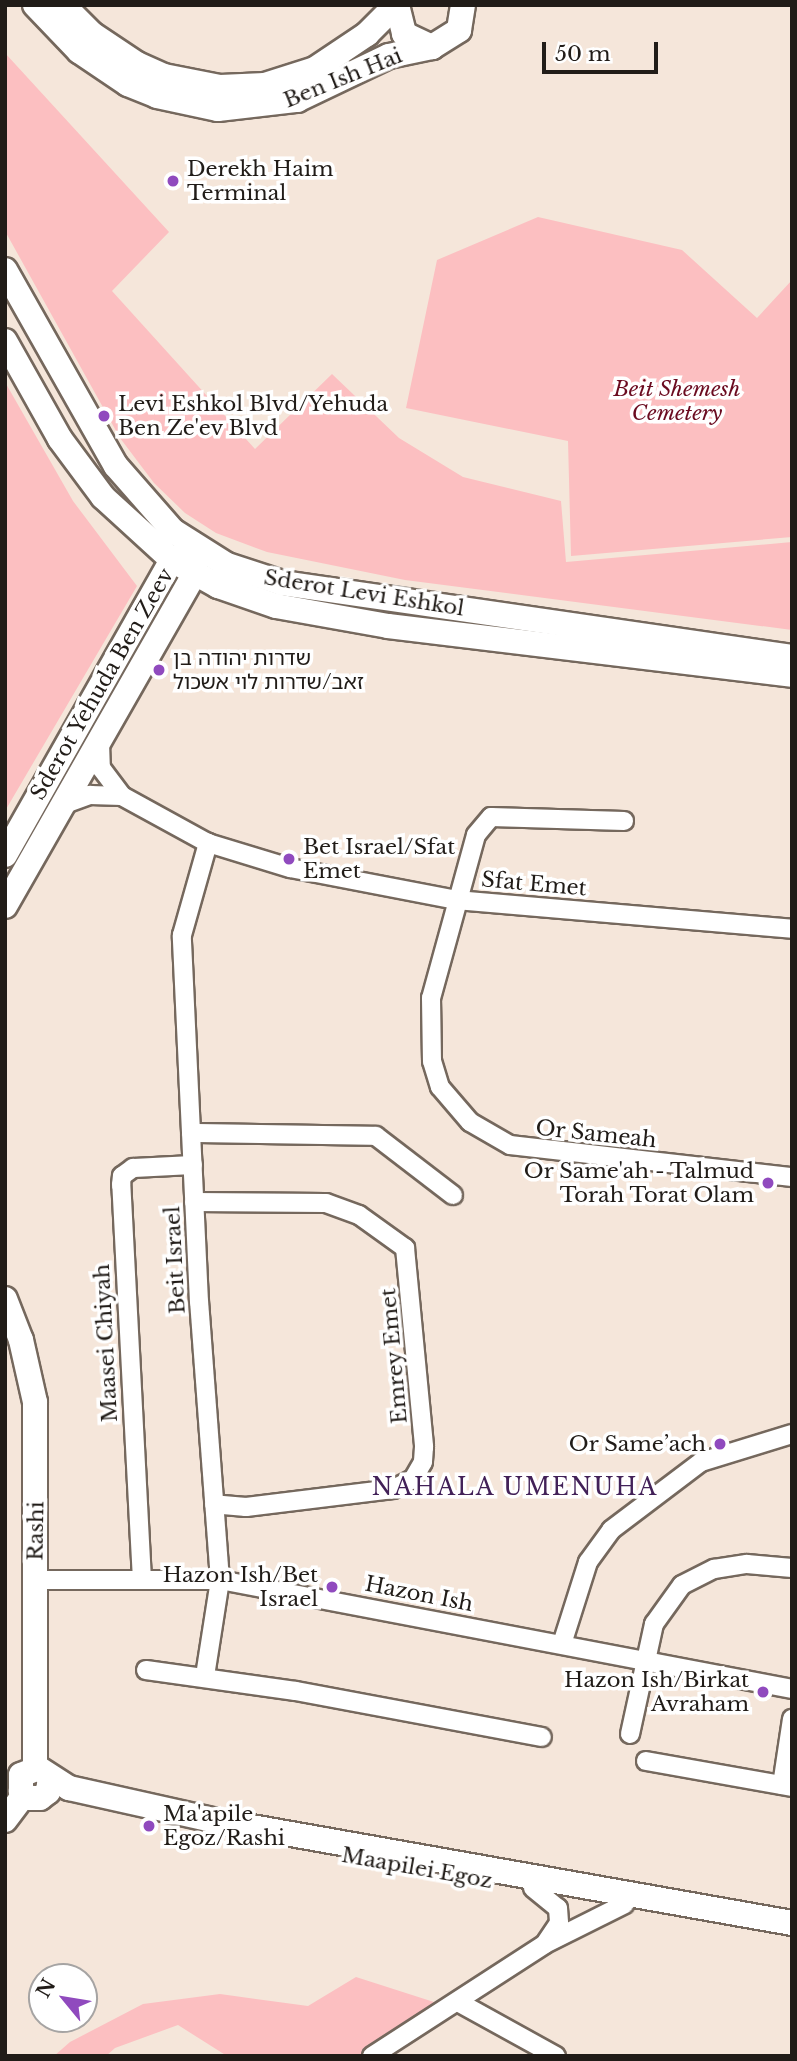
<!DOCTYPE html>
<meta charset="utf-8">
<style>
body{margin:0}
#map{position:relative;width:797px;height:2061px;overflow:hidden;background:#f5e6da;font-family:"Libre Baskerville","Noto Sans Hebrew",serif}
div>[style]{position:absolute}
.green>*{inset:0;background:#fcbfc1}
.roads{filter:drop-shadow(2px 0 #75685d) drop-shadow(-2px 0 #75685d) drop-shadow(0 2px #75685d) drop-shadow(0 -2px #75685d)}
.street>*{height:18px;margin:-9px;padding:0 9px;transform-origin:9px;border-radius:9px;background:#fff}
.secondary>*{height:24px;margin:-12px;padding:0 12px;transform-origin:12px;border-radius:12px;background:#fff}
.dots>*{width:19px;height:19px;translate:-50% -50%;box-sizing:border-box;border:4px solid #fff;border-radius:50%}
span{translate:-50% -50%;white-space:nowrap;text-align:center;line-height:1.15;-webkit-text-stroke:7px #fff;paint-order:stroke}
.street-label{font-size:21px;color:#211c18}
.poi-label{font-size:21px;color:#211c18}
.left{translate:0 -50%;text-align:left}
.right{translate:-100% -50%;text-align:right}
.park-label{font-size:21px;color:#6b0b20;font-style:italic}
.neighbourhood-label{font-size:23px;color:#422158;letter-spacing:2px}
.frame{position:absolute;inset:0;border:7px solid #211c18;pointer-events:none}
.north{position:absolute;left:28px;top:1963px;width:70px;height:70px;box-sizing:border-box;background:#fff;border:2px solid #a6a4a3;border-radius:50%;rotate:300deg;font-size:19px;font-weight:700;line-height:28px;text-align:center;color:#211c18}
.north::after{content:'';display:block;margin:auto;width:24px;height:32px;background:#904abe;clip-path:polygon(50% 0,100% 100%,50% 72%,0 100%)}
.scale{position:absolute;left:542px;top:42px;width:116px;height:32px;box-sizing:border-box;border:4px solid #211c18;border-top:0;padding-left:9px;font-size:21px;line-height:24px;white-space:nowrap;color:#211c18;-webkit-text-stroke:5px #fff;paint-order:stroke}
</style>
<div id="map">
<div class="green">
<i style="clip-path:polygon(5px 53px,169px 232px,112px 291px,255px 449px,332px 374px,399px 438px,463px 477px,561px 501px,566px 562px,792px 542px,792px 630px,405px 580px,267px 552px,216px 533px,185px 513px,154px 483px,120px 438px,5px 231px)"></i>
<i style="clip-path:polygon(538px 217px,682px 250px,757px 318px,792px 280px,792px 537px,571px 556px,568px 441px,406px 408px,437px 260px)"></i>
<i style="clip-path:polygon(5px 382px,73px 501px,137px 586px,5px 811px)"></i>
<i style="clip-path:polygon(356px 1977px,437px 2003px,365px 2056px,227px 2056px,178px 2025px,115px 2048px,106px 2056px,54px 2056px,70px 2042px,143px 2004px,220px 1994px,308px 2006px)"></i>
</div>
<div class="roads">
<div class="street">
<i style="left:100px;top:743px;width:25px;rotate:88deg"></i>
<i style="left:101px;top:768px;width:35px;rotate:53deg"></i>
<i style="left:122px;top:796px;width:98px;rotate:28.7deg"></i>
<i style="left:208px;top:843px;width:86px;rotate:17deg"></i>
<i style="left:290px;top:868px;width:169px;rotate:10.9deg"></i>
<i style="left:456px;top:900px;width:337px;rotate:4.9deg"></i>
<i style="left:62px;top:805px;width:30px;rotate:-20deg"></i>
<i style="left:90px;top:795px;width:32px;rotate:2deg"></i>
<i style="left:624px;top:821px;width:133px;rotate:-178.3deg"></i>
<i style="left:491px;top:817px;width:23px;rotate:130deg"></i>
<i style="left:476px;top:835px;width:169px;rotate:105.4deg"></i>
<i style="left:431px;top:998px;width:63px;rotate:89.1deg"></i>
<i style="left:432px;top:1061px;width:27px;rotate:73deg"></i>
<i style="left:440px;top:1087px;width:46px;rotate:49.4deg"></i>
<i style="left:470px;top:1122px;width:46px;rotate:29.9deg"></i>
<i style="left:510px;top:1145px;width:284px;rotate:6.5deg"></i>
<i style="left:191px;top:1133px;width:185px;rotate:0.9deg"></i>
<i style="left:376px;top:1136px;width:97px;rotate:37.5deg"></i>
<i style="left:194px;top:1202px;width:132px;rotate:0.4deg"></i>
<i style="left:326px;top:1203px;width:35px;rotate:20deg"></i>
<i style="left:359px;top:1215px;width:57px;rotate:35.7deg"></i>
<i style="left:405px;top:1248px;width:200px;rotate:84.5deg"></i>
<i style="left:424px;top:1447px;width:15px;rotate:94deg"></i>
<i style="left:423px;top:1462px;width:20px;rotate:120deg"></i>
<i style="left:413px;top:1479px;width:22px;rotate:153deg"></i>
<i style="left:393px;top:1489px;width:148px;rotate:173deg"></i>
<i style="left:246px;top:1507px;width:32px;rotate:-175deg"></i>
<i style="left:35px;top:1580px;width:185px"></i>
<i style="left:220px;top:1580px;width:582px;rotate:10.79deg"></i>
<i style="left:142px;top:1580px;width:396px;rotate:-93deg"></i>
<i style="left:121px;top:1185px;width:9px;rotate:-84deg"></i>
<i style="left:122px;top:1176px;width:14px;rotate:-36deg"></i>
<i style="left:133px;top:1168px;width:60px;rotate:-2.9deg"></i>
<i style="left:562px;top:1644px;width:86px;rotate:-72.4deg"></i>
<i style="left:588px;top:1562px;width:39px;rotate:-54deg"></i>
<i style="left:611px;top:1530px;width:113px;rotate:-37.1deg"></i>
<i style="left:701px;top:1462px;width:95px;rotate:-17.1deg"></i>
<i style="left:146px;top:1670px;width:151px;rotate:8deg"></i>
<i style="left:296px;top:1691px;width:250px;rotate:10.6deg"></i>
<i style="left:205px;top:1676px;width:97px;rotate:-81.1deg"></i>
<i style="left:220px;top:1580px;width:279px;rotate:-94.3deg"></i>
<i style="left:199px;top:1302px;width:367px;rotate:-92.7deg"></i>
<i style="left:182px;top:935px;width:96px;rotate:-74.2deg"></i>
<i style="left:630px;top:1734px;width:113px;rotate:-77.7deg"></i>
<i style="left:654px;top:1624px;width:48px;rotate:-54.3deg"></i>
<i style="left:682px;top:1585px;width:36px;rotate:-27deg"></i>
<i style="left:714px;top:1569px;width:33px;rotate:-9deg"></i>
<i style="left:747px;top:1564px;width:45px;rotate:5.1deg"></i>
<i style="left:646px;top:1761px;width:148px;rotate:10.1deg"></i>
<i style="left:782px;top:1785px;width:67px;rotate:-81.4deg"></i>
<i style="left:533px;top:1888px;width:32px;rotate:39deg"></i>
<i style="left:558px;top:1908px;width:15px;rotate:86deg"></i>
<i style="left:559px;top:1923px;width:22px;rotate:124deg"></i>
<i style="left:458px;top:2002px;width:112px;rotate:28.9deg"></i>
<i style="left:372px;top:2056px;width:206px;rotate:-32.9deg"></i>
<i style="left:545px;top:1944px;width:89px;rotate:-26.6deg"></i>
</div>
<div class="secondary">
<i style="left:35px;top:5px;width:64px;rotate:46.3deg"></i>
<i style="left:79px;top:51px;width:59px;rotate:34deg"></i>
<i style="left:128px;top:84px;width:31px;rotate:22deg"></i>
<i style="left:157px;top:96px;width:62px;rotate:12deg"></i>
<i style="left:218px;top:109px;width:80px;rotate:-6.5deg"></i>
<i style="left:297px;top:100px;width:102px;rotate:-25.6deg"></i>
<i style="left:389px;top:56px;width:44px;rotate:-11.8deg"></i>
<i style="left:63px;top:5px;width:41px;rotate:45deg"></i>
<i style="left:92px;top:34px;width:54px;rotate:33.7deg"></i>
<i style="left:137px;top:64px;width:30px;rotate:24deg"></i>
<i style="left:164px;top:76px;width:57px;rotate:11.1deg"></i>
<i style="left:220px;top:87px;width:45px;rotate:-2.5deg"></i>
<i style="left:265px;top:85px;width:52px;rotate:-17.7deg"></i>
<i style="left:315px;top:69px;width:63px;rotate:-33.9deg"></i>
<i style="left:367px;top:34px;width:41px;rotate:-45deg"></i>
<i style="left:397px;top:5px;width:30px;rotate:76deg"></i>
<i style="left:404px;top:34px;width:31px;rotate:25deg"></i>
<i style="left:432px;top:47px;width:32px;rotate:-32deg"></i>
<i style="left:459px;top:30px;width:25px;rotate:-81deg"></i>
<i style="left:5px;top:270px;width:225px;rotate:60.5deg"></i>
<i style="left:116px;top:466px;width:86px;rotate:48.8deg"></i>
<i style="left:173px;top:531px;width:64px;rotate:32.2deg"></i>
<i style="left:227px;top:565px;width:58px;rotate:18.1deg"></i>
<i style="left:282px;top:583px;width:515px;rotate:8.26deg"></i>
<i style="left:5px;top:341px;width:112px;rotate:60.7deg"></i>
<i style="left:60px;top:439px;width:72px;rotate:53.4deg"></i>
<i style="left:103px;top:497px;width:93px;rotate:42.4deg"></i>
<i style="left:172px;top:560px;width:53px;rotate:29.5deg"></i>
<i style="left:218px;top:586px;width:61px;rotate:19deg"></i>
<i style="left:276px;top:606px;width:114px;rotate:10.1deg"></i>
<i style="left:388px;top:626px;width:407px;rotate:6.9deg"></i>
<i style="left:5px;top:855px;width:339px;rotate:-60.5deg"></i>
<i style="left:172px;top:560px;width:14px;rotate:-25deg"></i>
<i style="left:5px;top:906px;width:382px;rotate:-60.3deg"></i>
<i style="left:194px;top:574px;width:17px;rotate:-87deg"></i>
<i style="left:5px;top:1299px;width:44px;rotate:68.7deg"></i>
<i style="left:21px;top:1340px;width:64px;rotate:77.3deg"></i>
<i style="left:35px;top:1402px;width:365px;rotate:90deg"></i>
<i style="left:50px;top:1777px;width:15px;rotate:98deg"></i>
<i style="left:48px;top:1792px;width:10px;rotate:143deg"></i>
<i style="left:40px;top:1798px;width:11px;rotate:180deg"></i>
<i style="left:29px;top:1798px;width:11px;rotate:-139deg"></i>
<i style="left:21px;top:1791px;width:16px;rotate:-90deg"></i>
<i style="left:21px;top:1775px;width:18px;rotate:-22deg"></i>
<i style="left:38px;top:1768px;width:37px;rotate:33deg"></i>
<i style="left:69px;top:1788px;width:147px;rotate:12.6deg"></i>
<i style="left:212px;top:1820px;width:589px;rotate:10.07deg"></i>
<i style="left:5px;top:1820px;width:31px;rotate:-53deg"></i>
</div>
</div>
<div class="dots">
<i style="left:173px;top:181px;background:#904abe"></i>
<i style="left:104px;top:416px;background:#904abe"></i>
<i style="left:159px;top:670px;background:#904abe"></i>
<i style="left:289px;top:859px;background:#904abe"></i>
<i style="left:768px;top:1183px;background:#904abe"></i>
<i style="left:720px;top:1444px;background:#904abe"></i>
<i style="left:332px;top:1587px;background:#904abe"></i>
<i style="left:763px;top:1692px;background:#904abe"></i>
<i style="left:149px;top:1826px;background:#904abe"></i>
</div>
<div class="street-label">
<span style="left:343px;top:78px;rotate:-22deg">Ben Ish Hai</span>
<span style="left:364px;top:593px;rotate:9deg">Sderot Levi Eshkol</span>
<span style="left:102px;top:684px;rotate:-60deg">Sderot Yehuda Ben Zeev</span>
<span style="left:534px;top:884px;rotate:5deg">Sfat Emet</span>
<span style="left:596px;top:1134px;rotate:6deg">Or Sameah</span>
<span style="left:175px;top:1260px;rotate:-93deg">Beit Israel</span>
<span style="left:106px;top:1343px;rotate:-93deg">Maasei Chiyah</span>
<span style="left:394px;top:1356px;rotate:-95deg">Emrey Emet</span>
<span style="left:36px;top:1531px;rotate:-89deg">Rashi</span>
<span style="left:419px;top:1594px;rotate:11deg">Hazon Ish</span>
<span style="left:417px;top:1868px;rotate:10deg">Maapilei Egoz</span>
</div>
<div class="poi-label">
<span class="left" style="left:187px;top:181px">Derekh Haim<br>Terminal</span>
<span class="left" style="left:118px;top:416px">Levi Eshkol Blvd/Yehuda<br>Ben Ze'ev Blvd</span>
<span class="left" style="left:173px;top:670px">שדרות יהודה בן<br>זאב/שדרות לוי אשכול</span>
<span class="left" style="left:303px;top:859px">Bet Israel/Sfat<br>Emet</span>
<span class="right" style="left:754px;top:1183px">Or Same'ah - Talmud<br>Torah Torat Olam</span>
<span class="right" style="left:706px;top:1444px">Or Same’ach</span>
<span class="right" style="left:318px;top:1587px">Hazon Ish/Bet<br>Israel</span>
<span class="right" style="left:749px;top:1692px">Hazon Ish/Birkat<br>Avraham</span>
<span class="left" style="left:163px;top:1826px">Ma'apile<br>Egoz/Rashi</span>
</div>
<div class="park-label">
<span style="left:677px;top:401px">Beit Shemesh<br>Cemetery</span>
</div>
<div class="neighbourhood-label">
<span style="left:515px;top:1487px">NAHALA UMENUHA</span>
</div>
<div class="frame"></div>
<div class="north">N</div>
<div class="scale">50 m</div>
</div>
